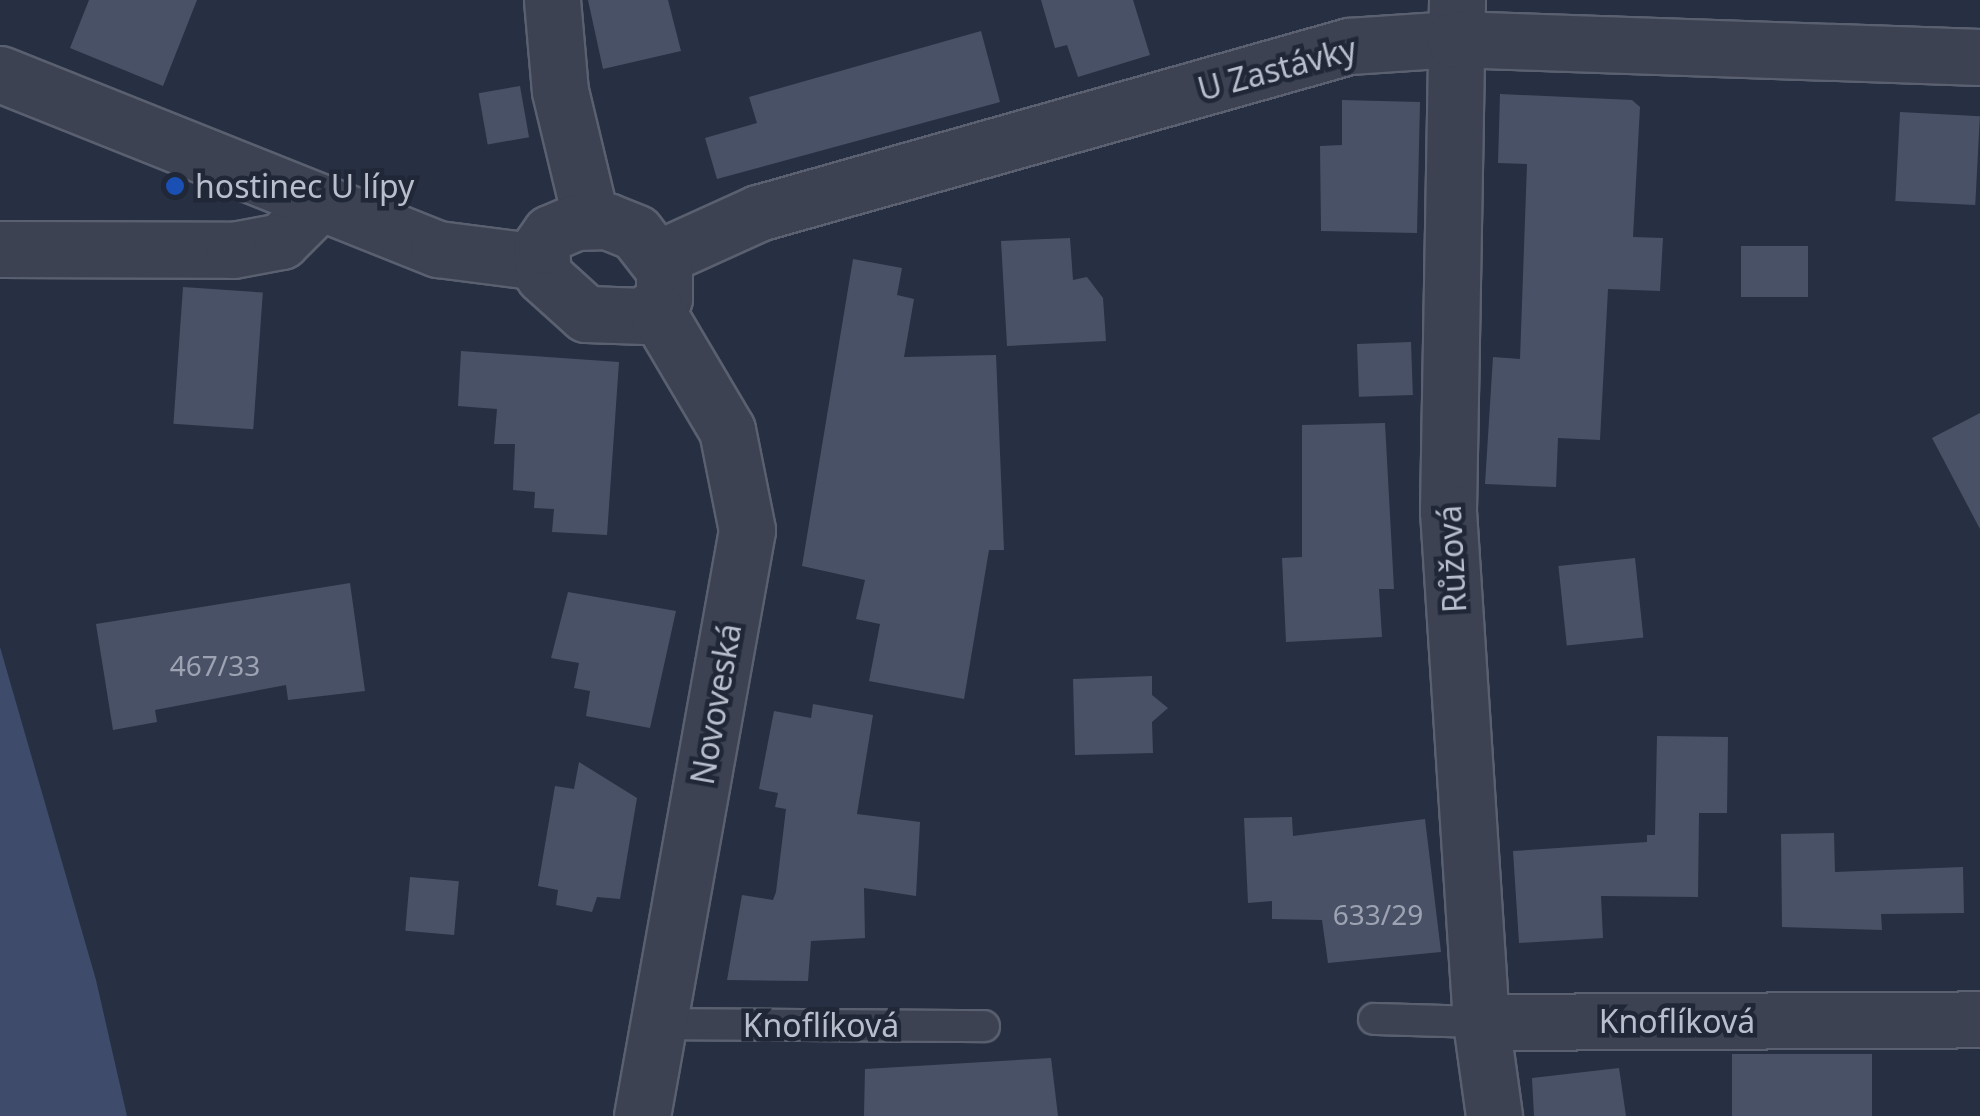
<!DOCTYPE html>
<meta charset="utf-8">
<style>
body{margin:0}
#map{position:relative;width:1980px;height:1116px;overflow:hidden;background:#273042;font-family:"Noto Sans",sans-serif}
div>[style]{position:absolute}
.water>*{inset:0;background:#3e4b6a}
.building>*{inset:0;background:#495166;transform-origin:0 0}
.roads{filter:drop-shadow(2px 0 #5a606f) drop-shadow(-2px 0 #5a606f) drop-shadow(0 2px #5a606f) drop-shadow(0 -2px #5a606f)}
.service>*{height:30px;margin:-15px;padding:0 15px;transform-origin:15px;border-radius:15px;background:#3c4252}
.minor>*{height:55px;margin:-27.5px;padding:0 27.5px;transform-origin:27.5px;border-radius:27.5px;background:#3c4252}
.tertiary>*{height:55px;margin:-27.5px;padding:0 27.5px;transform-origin:27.5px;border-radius:27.5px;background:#3c4252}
.dots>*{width:28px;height:28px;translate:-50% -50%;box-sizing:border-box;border:5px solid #202737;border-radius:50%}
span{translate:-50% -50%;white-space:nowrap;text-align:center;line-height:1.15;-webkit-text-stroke:9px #202737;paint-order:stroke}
.number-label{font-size:28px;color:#9da3b2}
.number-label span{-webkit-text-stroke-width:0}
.street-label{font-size:32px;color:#b9becc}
.poi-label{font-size:32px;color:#b9becc}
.left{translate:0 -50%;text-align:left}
</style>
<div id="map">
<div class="water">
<i style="clip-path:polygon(0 647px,96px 980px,127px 1116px,0 1116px)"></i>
</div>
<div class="building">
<i style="clip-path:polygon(89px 0,197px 0,163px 86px,70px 48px)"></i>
<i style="clip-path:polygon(588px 0,668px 0,681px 51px,603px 69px)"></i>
<i style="clip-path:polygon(1041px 0,1133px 0,1150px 55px,1078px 77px,1067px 45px,1055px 48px)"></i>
<i style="clip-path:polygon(981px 31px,1000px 102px,717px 179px,705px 138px,757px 123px,749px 97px)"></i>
<i style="left:520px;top:86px;width:52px;height:42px;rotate:80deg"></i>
<i style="clip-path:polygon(1500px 94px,1632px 100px,1640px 107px,1633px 237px,1663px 238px,1660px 291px,1608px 289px,1600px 440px,1558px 438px,1556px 487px,1485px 484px,1493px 357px,1520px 359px,1527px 164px,1498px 163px)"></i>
<i style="clip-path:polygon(1342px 100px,1420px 102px,1417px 233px,1321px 231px,1320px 146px,1342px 145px)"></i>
<i style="left:1900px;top:112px;width:80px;height:89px;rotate:3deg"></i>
<i style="clip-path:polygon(1070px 238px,1073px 280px,1087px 277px,1103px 298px,1106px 341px,1007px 346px,1001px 241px)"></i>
<i style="left:1808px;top:246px;width:51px;height:67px;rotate:90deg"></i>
<i style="clip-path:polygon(853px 259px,902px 268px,897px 295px,914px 299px,904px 357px,996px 355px,1004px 550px,989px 550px,964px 699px,869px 681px,880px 624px,856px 619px,865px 580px,802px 566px)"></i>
<i style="left:183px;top:287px;width:80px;height:137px;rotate:4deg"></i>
<i style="left:1411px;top:342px;width:53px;height:54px;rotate:88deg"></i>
<i style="clip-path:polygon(461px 351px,619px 362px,607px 535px,552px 532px,554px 509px,534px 508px,535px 492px,513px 490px,515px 444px,494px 444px,497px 409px,458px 406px)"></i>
<i style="clip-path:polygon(1980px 413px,1980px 529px,1932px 438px)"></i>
<i style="clip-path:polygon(1385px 423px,1394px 589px,1379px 589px,1382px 637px,1286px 642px,1282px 558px,1302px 557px,1302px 425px)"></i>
<i style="left:1635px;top:558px;width:80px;height:77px;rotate:84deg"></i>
<i style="clip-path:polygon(350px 583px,365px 691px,288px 700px,286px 685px,155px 710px,157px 722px,113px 730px,96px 624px)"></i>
<i style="clip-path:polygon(568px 592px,676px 611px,650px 728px,586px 716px,590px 691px,574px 688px,579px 663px,551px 658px)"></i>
<i style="clip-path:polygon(1152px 676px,1152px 695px,1168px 708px,1152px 722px,1153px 753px,1075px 755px,1073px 679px)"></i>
<i style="clip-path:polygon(813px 704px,873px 715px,857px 814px,920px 822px,916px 896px,864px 888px,865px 938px,811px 941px,808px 981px,727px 980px,742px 895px,773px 900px,776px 892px,786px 809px,775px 807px,778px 793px,759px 789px,774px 711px,811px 718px)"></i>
<i style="clip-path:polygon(1657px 736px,1728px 737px,1727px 813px,1699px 813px,1698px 897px,1601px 896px,1603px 938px,1519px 943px,1513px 851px,1647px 842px,1647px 835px,1655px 835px)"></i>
<i style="clip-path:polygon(579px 762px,637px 798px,620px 899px,597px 897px,592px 912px,556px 905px,558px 890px,538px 886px,555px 786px,574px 789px)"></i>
<i style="clip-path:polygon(1292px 817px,1293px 836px,1425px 819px,1441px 952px,1328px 963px,1322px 920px,1272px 919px,1272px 901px,1248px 903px,1244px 818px)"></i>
<i style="clip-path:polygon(1834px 833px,1835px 872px,1963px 867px,1964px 913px,1881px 914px,1882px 930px,1782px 927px,1781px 834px)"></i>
<i style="left:410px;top:877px;width:49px;height:54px;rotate:5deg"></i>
<i style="left:1732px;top:1054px;width:140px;height:62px"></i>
<i style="clip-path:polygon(1051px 1058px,1058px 1116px,864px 1116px,865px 1069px)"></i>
<i style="clip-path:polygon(1619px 1068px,1626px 1116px,1534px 1116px,1532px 1078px)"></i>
</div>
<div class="roads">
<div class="service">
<i style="left:1374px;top:1019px;width:107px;rotate:1.6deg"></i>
<i style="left:659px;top:1024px;width:325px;rotate:0.4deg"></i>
</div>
<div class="minor">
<i style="left:552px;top:0;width:91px;rotate:85deg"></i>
<i style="left:560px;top:91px;width:133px;rotate:76.5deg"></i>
<i style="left:1457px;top:0;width:511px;rotate:91.01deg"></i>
<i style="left:1448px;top:511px;width:512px;rotate:86.31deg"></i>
<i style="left:1481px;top:1022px;width:95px;rotate:82.1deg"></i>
<i style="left:0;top:249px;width:233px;rotate:0.2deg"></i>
<i style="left:233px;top:250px;width:49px;rotate:-10.6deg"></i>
<i style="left:281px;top:241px;width:55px;rotate:-45deg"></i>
<i style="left:659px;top:258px;width:109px;rotate:-24.4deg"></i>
<i style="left:758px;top:213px;width:614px;rotate:-15.78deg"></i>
<i style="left:1349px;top:46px;width:105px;rotate:-3.8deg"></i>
<i style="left:1454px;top:39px;width:526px;rotate:1.96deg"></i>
<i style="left:1481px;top:1022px;width:499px;rotate:-0.3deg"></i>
</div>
<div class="tertiary">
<i style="left:0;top:74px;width:472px;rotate:21.8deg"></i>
<i style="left:438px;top:249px;width:102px;rotate:7.3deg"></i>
<i style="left:607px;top:221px;width:31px;rotate:22deg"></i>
<i style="left:636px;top:233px;width:46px;rotate:52.1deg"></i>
<i style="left:664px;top:269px;width:29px;rotate:90deg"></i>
<i style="left:664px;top:298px;width:26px;rotate:137deg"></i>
<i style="left:645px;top:316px;width:59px;rotate:-178.1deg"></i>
<i style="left:586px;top:314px;width:58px;rotate:-137.8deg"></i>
<i style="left:543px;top:275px;width:29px;rotate:-94deg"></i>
<i style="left:541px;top:246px;width:16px;rotate:-55deg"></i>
<i style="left:550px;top:233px;width:28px;rotate:-23deg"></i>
<i style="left:576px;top:222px;width:31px;rotate:-2deg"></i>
<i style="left:642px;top:1116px;width:595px;rotate:-79.84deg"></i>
<i style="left:747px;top:530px;width:102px;rotate:-101.3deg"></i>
<i style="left:727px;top:430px;width:139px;rotate:-120.6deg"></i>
</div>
</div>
<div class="dots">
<i style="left:175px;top:186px;background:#1a4fb4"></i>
</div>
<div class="number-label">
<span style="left:215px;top:665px">467/33</span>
<span style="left:1378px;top:914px">633/29</span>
</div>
<div class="street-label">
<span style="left:1277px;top:69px;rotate:-15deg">U Zastávky</span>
<span style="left:1452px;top:559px;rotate:-93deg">Růžová</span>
<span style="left:716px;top:704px;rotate:-80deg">Novoveská</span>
<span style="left:1677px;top:1021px">Knoflíková</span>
<span style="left:821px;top:1025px">Knoflíková</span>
</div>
<div class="poi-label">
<span class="left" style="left:195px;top:186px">hostinec U lípy</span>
</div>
</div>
